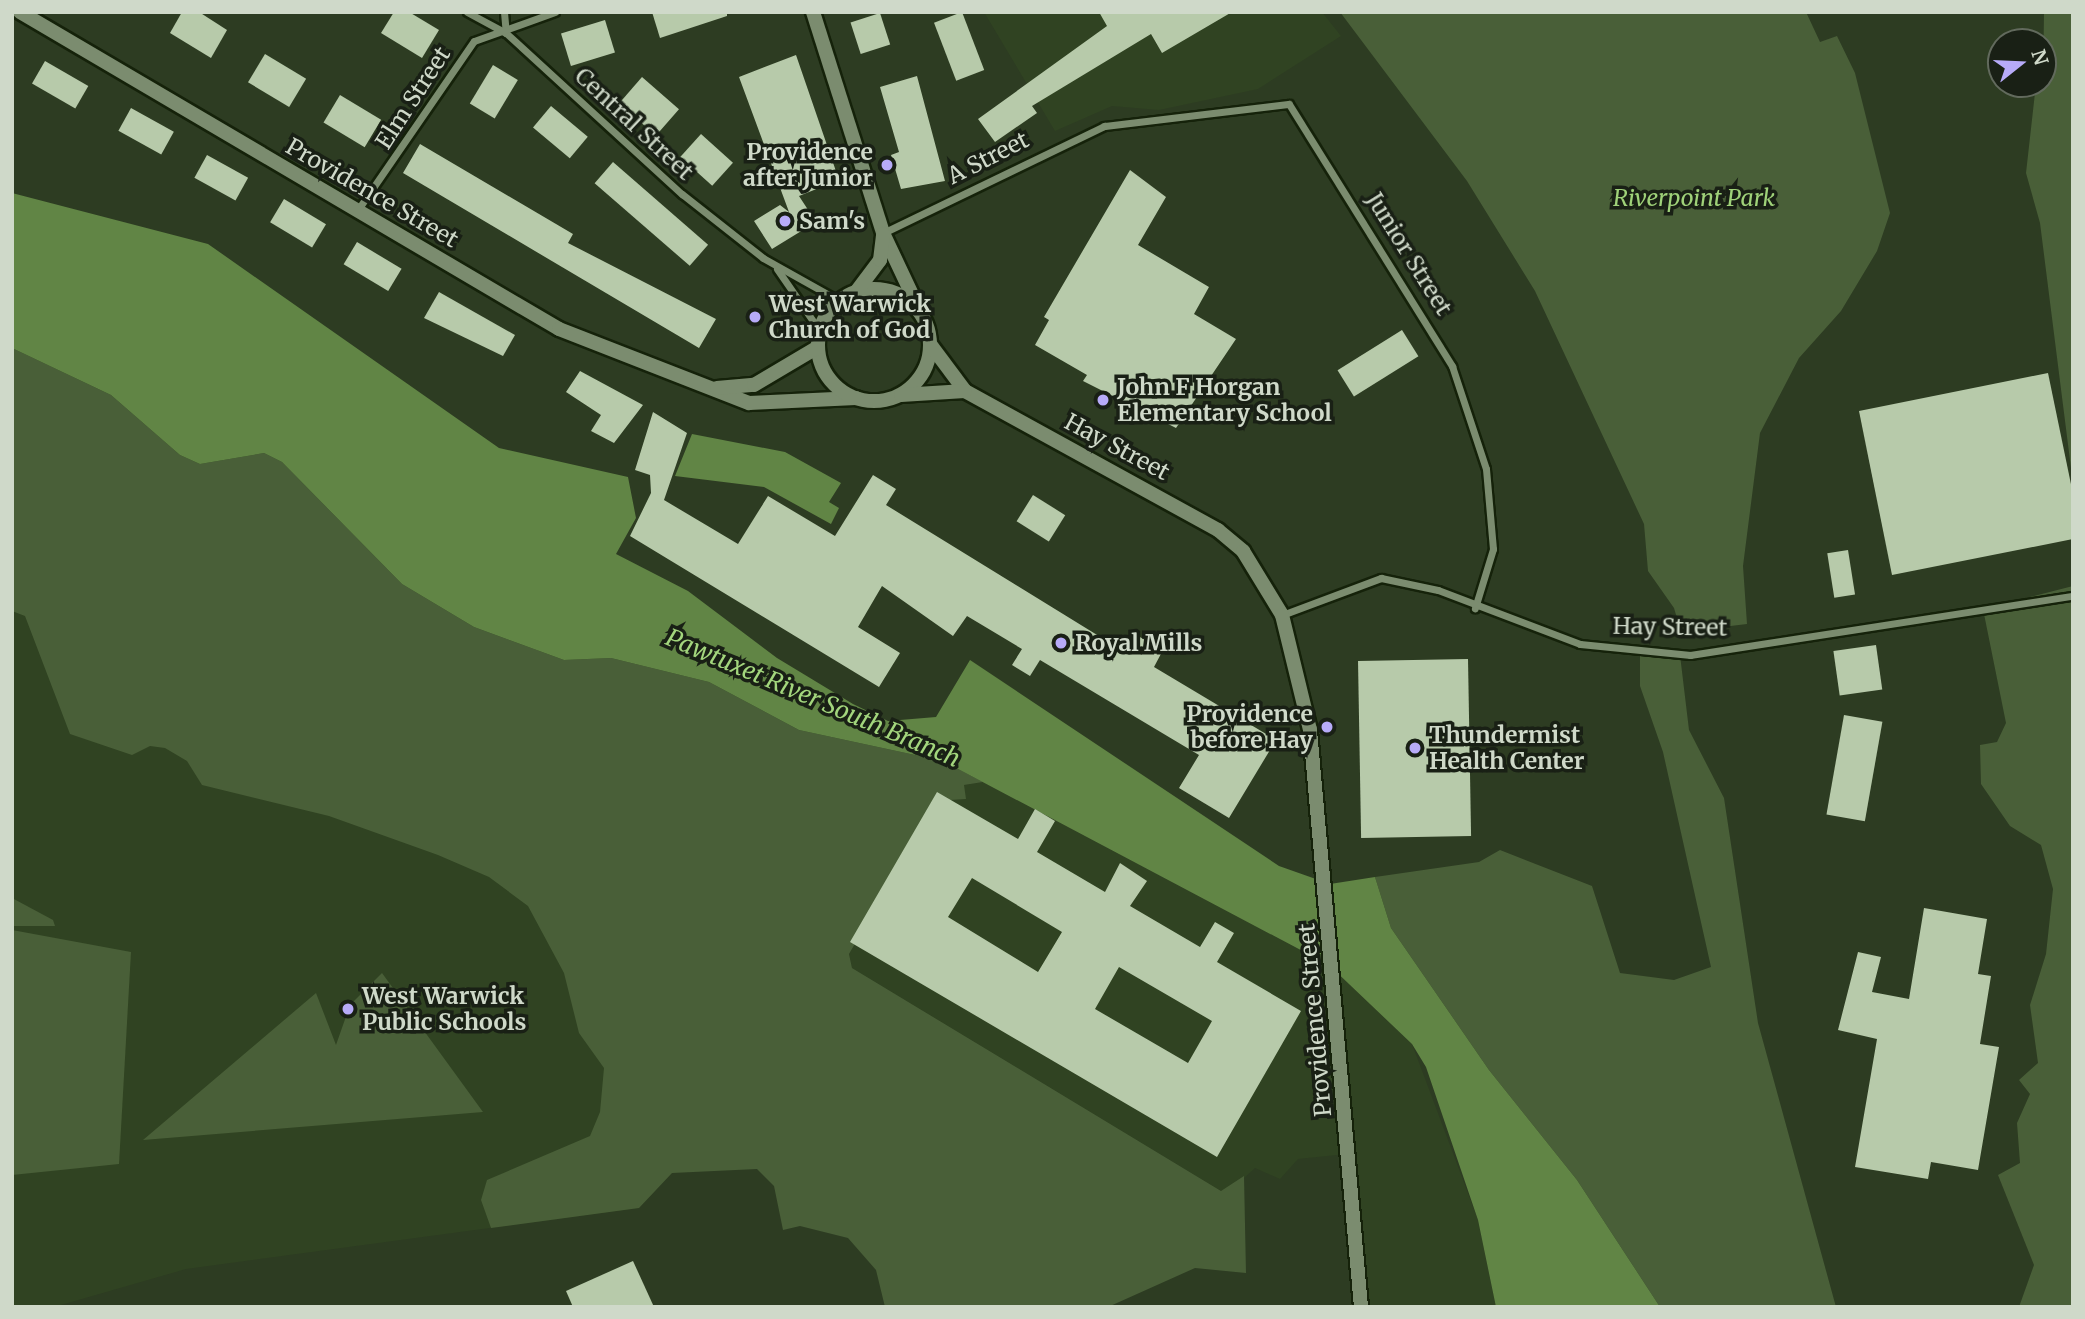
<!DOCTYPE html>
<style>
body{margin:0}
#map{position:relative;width:2085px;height:1319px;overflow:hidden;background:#2d3c22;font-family:Merriweather,serif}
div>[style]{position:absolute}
.built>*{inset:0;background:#304322}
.green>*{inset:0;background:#495f38}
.water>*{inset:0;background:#618545}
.building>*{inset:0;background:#b7caaa;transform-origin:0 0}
.roads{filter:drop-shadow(2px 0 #15220a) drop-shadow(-2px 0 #15220a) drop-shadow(0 2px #15220a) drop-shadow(0 -2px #15220a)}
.minor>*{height:7px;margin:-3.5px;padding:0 3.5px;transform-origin:3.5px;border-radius:3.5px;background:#7b8c6f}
.secondary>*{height:14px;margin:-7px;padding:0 7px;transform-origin:7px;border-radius:7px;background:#7b8c6f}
.secondary>.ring{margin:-7px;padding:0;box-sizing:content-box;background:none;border:14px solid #7b8c6f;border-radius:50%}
.dots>*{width:19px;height:19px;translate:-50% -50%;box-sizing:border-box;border:4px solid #192015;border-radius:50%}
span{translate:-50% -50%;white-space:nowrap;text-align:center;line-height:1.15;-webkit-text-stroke:7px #192015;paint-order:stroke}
.street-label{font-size:23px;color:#cfd9c9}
.poi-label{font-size:23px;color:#cfd9c9;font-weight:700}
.right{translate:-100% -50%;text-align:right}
.left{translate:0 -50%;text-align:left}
.park-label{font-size:23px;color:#9fd279;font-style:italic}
.water-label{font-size:24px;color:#a3d67d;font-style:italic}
.frame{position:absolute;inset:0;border:14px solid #cfd9c9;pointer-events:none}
.north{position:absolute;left:1987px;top:28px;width:70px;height:70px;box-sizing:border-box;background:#192015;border:2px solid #626a5d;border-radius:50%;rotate:72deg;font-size:19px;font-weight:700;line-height:28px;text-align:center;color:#cfd9c9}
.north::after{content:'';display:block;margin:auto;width:24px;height:32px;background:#b7abf8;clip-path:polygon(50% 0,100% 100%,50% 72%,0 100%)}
</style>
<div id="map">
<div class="built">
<i style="clip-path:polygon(984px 12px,1322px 12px,1341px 36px,1258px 89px,1159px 110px,1112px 106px,1055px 131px)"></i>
<i style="clip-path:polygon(12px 336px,730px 811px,639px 1208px,186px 1269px,54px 1307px,12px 1307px)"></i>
<i style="clip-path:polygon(983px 782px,1329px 965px,1412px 1044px,1478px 1220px,1496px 1307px,1363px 1307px,1346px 1154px,1298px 1159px,1280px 1179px,1255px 1168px,1231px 1190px,1221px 1191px,852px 968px,849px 954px,924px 826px,964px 785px)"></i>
</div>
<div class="green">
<i style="clip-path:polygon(1340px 12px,1806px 12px,1820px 42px,1837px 36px,1855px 73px,1890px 213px,1877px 251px,1841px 311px,1799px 358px,1760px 433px,1743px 566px,1747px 624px,1681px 632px,1674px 608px,1648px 571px,1644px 524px,1535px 291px,1467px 181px)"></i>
<i style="clip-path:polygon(2044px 12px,2073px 12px,2073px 484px,2040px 223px,2026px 173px,2036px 84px,2043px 84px)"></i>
<i style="clip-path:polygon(12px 348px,111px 395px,180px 455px,200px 464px,264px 453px,282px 462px,402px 584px,474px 627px,564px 660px,611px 658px,709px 682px,799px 730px,943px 761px,983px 782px,964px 785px,966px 799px,950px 800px,924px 826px,849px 954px,852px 968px,1221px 1191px,1244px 1176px,1246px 1273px,1195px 1268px,1108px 1307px,885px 1307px,876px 1270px,848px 1238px,800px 1226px,783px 1230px,774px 1186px,757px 1169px,672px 1173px,639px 1208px,491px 1228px,481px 1200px,487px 1180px,590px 1136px,600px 1112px,604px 1068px,579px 1033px,564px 973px,528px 906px,489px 877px,438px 855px,329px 816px,202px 785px,187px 761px,165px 748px,150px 746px,132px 755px,70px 734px,25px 616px,12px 611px)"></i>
<i style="clip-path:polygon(2073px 586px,2073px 1307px,2019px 1307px,2034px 1265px,1998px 1175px,2020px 1163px,2017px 1123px,2030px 1094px,2019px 1080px,2038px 1063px,2030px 1005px,2046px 954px,2053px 889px,2041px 845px,2010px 826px,1981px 784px,1980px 745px,1997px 742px,2006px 723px,1983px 609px)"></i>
<i style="clip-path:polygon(1640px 652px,1680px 655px,1689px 730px,1724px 798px,1758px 1023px,1836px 1307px,1660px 1307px,1577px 1180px,1489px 1070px,1391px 928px,1375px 877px,1479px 862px,1500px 850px,1592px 886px,1620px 973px,1674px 980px,1711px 967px,1663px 752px,1640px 686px)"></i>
<i style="clip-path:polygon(12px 898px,53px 920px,55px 926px,12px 926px)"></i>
<i style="clip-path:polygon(12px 930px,131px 952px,119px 1164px,12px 1175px)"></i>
<i style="clip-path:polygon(382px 973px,483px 1112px,143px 1140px,316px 993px,336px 1045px,350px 1005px)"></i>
</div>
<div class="water">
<i style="clip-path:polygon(12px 193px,208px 244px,499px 448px,628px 477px,636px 518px,616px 554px,688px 591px,777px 658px,853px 704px,888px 721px,936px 717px,970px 660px,1279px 866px,1330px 884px,1375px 877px,1391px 928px,1489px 1070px,1577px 1180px,1660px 1307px,1496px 1307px,1478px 1220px,1426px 1067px,1412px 1044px,1329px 965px,943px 761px,799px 730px,709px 682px,611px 658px,564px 660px,474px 627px,402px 584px,282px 462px,264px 453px,200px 464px,180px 455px,111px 395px,12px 348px)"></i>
<i style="clip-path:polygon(692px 434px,785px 452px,841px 483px,829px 502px,839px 508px,831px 524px,764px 487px,675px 476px)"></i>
</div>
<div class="building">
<i style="clip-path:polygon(182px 12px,199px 12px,227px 30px,211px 58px,170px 33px)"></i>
<i style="clip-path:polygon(394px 12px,409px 12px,439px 30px,422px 58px,381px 33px)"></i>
<i style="clip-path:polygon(652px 12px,727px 12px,727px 16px,660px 38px)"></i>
<i style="left:962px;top:12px;width:62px;height:30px;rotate:69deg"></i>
<i style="clip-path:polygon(1099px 12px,1232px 12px,1162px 53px,1151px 34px,1032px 106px,1037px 113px,995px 142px,978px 119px,1107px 26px)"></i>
<i style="left:880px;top:13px;width:33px;height:31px;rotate:72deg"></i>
<i style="left:605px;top:20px;width:34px;height:46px;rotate:73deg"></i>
<i style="left:265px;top:54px;width:48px;height:33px;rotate:31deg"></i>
<i style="clip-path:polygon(796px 55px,839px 180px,799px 196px,816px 222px,772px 249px,754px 221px,780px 205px,789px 212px,739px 77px)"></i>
<i style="left:45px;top:61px;width:50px;height:26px;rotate:30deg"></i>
<i style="left:493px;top:65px;width:29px;height:45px;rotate:31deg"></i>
<i style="clip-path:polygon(917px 76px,945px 181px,901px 189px,891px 155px,899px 152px,880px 87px)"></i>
<i style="left:642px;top:77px;width:49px;height:35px;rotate:41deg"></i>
<i style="left:340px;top:95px;width:48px;height:32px;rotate:31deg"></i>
<i style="left:551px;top:106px;width:48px;height:28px;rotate:40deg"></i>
<i style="left:131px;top:108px;width:49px;height:26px;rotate:29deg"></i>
<i style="left:701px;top:134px;width:43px;height:31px;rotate:42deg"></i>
<i style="clip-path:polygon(420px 144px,573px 234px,568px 243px,716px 319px,699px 348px,403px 173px)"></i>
<i style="left:207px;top:155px;width:47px;height:26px;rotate:29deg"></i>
<i style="left:613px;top:162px;width:126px;height:28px;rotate:41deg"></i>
<i style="clip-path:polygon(1130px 170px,1166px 197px,1138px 245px,1209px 287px,1194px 314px,1236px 339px,1176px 428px,1083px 381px,1087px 375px,1035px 345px,1049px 320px,1044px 317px)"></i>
<i style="left:284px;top:199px;width:49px;height:27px;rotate:31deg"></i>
<i style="left:357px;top:242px;width:52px;height:26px;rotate:31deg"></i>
<i style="clip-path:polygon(439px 292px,515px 335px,503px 356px,424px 318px)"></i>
<i style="left:1402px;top:330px;width:31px;height:76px;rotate:58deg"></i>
<i style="clip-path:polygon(580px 371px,643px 405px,614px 443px,591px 431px,601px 415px,566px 392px)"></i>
<i style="clip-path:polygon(2048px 373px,2073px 494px,2073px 539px,1892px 575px,1859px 411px)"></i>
<i style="clip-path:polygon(653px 412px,687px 433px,664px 500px,738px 544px,768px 496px,835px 536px,873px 475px,896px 489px,886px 505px,1128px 654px,1138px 636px,1163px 650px,1154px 667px,1276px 740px,1229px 818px,1179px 788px,1199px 755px,1040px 660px,1030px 676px,1012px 665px,1022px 649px,967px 616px,953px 636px,882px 586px,858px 627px,900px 653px,879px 687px,630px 536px,651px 493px,650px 475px,635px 470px)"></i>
<i style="left:1033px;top:495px;width:38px;height:31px;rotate:32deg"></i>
<i style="left:1848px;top:550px;width:45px;height:21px;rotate:81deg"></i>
<i style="left:1876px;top:645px;width:45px;height:43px;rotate:82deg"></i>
<i style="left:1468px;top:659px;width:177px;height:110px;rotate:89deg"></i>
<i style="left:1844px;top:715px;width:39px;height:101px;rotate:10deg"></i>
<i style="clip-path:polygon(evenodd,937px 792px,1018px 839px,1035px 809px,1055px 821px,1037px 852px,1105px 892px,1120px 863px,1147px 881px,1130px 906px,1200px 947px,1215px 922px,1234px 933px,1217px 962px,1301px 1011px,1217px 1157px,850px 942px,937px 792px,972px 878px,1062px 932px,1038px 972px,948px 917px,972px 878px,937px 792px,1119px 967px,1212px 1021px,1188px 1063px,1095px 1009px,1119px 967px)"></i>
<i style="clip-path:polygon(1924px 908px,1987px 919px,1978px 974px,1991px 976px,1980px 1044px,1999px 1047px,1978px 1170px,1931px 1162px,1928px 1179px,1855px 1167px,1877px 1039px,1838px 1030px,1858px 952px,1881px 957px,1872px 992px,1909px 999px)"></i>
<i style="clip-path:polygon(633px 1261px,654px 1307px,573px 1307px,566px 1291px)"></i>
</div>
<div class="roads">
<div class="minor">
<i style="left:467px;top:12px;width:44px;rotate:28.3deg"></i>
<i style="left:506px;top:33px;width:239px;rotate:42.5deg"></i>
<i style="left:682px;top:194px;width:103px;rotate:38.3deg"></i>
<i style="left:763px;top:258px;width:88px;rotate:29.2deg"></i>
<i style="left:504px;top:12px;width:21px;rotate:85deg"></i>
<i style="left:357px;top:211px;width:206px;rotate:-55.5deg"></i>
<i style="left:474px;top:41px;width:86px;rotate:-19.7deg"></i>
<i style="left:883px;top:233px;width:246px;rotate:-25.8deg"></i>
<i style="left:1104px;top:126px;width:186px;rotate:-6.8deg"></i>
<i style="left:1289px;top:104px;width:309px;rotate:58.1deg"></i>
<i style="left:1452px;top:366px;width:108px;rotate:71.7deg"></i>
<i style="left:1486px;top:469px;width:80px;rotate:85deg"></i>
<i style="left:1493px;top:549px;width:62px;rotate:107deg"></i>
<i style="left:777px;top:269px;width:75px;rotate:55.3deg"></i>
<i style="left:1282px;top:615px;width:106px;rotate:-20.5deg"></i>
<i style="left:1381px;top:578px;width:58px;rotate:11.9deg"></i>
<i style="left:1438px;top:590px;width:152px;rotate:20.8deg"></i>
<i style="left:1580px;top:644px;width:111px;rotate:5.7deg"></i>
<i style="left:1690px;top:655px;width:388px;rotate:-8.8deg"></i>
</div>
<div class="secondary">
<i style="left:20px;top:12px;width:625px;rotate:30.46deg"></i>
<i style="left:559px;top:329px;width:204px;rotate:21.3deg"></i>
<i style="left:749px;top:403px;width:107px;rotate:-2.7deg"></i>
<i style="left:813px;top:12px;width:232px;rotate:72.4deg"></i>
<i style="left:883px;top:233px;width:82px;rotate:64.7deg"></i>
<i class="ring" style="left:818px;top:289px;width:98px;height:98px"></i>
<i style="left:856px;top:292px;width:40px;rotate:-53deg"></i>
<i style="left:880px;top:260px;width:26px;rotate:-83deg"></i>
<i style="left:930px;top:344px;width:59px;rotate:53.3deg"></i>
<i style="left:965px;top:391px;width:289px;rotate:28.8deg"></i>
<i style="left:1218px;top:530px;width:33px;rotate:40deg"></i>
<i style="left:1243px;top:551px;width:75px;rotate:58.6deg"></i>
<i style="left:1282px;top:615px;width:118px;rotate:76.3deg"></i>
<i style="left:1310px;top:730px;width:579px;rotate:84.95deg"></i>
<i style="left:717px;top:388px;width:37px;rotate:-5deg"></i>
<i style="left:754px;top:385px;width:74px;rotate:-30.7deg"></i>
<i style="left:901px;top:395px;width:64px;rotate:-3.6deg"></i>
</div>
</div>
<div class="dots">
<i style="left:887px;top:165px;background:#b7abf8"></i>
<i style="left:785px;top:221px;background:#b7abf8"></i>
<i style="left:755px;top:317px;background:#b7abf8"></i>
<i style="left:1103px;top:400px;background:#b7abf8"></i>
<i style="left:1061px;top:643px;background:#b7abf8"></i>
<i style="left:1327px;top:727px;background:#b7abf8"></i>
<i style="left:1415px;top:748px;background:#b7abf8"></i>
<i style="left:348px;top:1009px;background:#b7abf8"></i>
</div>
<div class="street-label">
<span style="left:413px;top:98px;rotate:-57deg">Elm Street</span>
<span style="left:634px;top:124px;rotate:43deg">Central Street</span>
<span style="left:988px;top:158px;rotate:-27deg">A Street</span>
<span style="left:372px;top:193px;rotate:30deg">Providence Street</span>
<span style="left:1409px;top:254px;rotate:58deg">Junior Street</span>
<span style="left:1117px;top:447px;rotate:28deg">Hay Street</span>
<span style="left:1670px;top:627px;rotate:1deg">Hay Street</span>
<span style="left:1315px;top:1020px;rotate:-95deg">Providence Street</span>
</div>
<div class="poi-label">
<span class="right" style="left:873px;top:165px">Providence<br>after Junior</span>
<span class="left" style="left:799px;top:221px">Sam's</span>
<span class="left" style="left:769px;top:317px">West Warwick<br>Church of God</span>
<span class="left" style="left:1117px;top:400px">John F Horgan<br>Elementary School</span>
<span class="left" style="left:1075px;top:643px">Royal Mills</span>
<span class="right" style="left:1313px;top:727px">Providence<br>before Hay</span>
<span class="left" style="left:1429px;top:748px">Thundermist<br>Health Center</span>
<span class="left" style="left:362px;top:1009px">West Warwick<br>Public Schools</span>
</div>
<div class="park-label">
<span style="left:1694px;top:198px">Riverpoint Park</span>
</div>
<div class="water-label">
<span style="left:813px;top:698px;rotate:23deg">Pawtuxet River South Branch</span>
</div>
<div class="frame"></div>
<div class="north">N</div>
</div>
